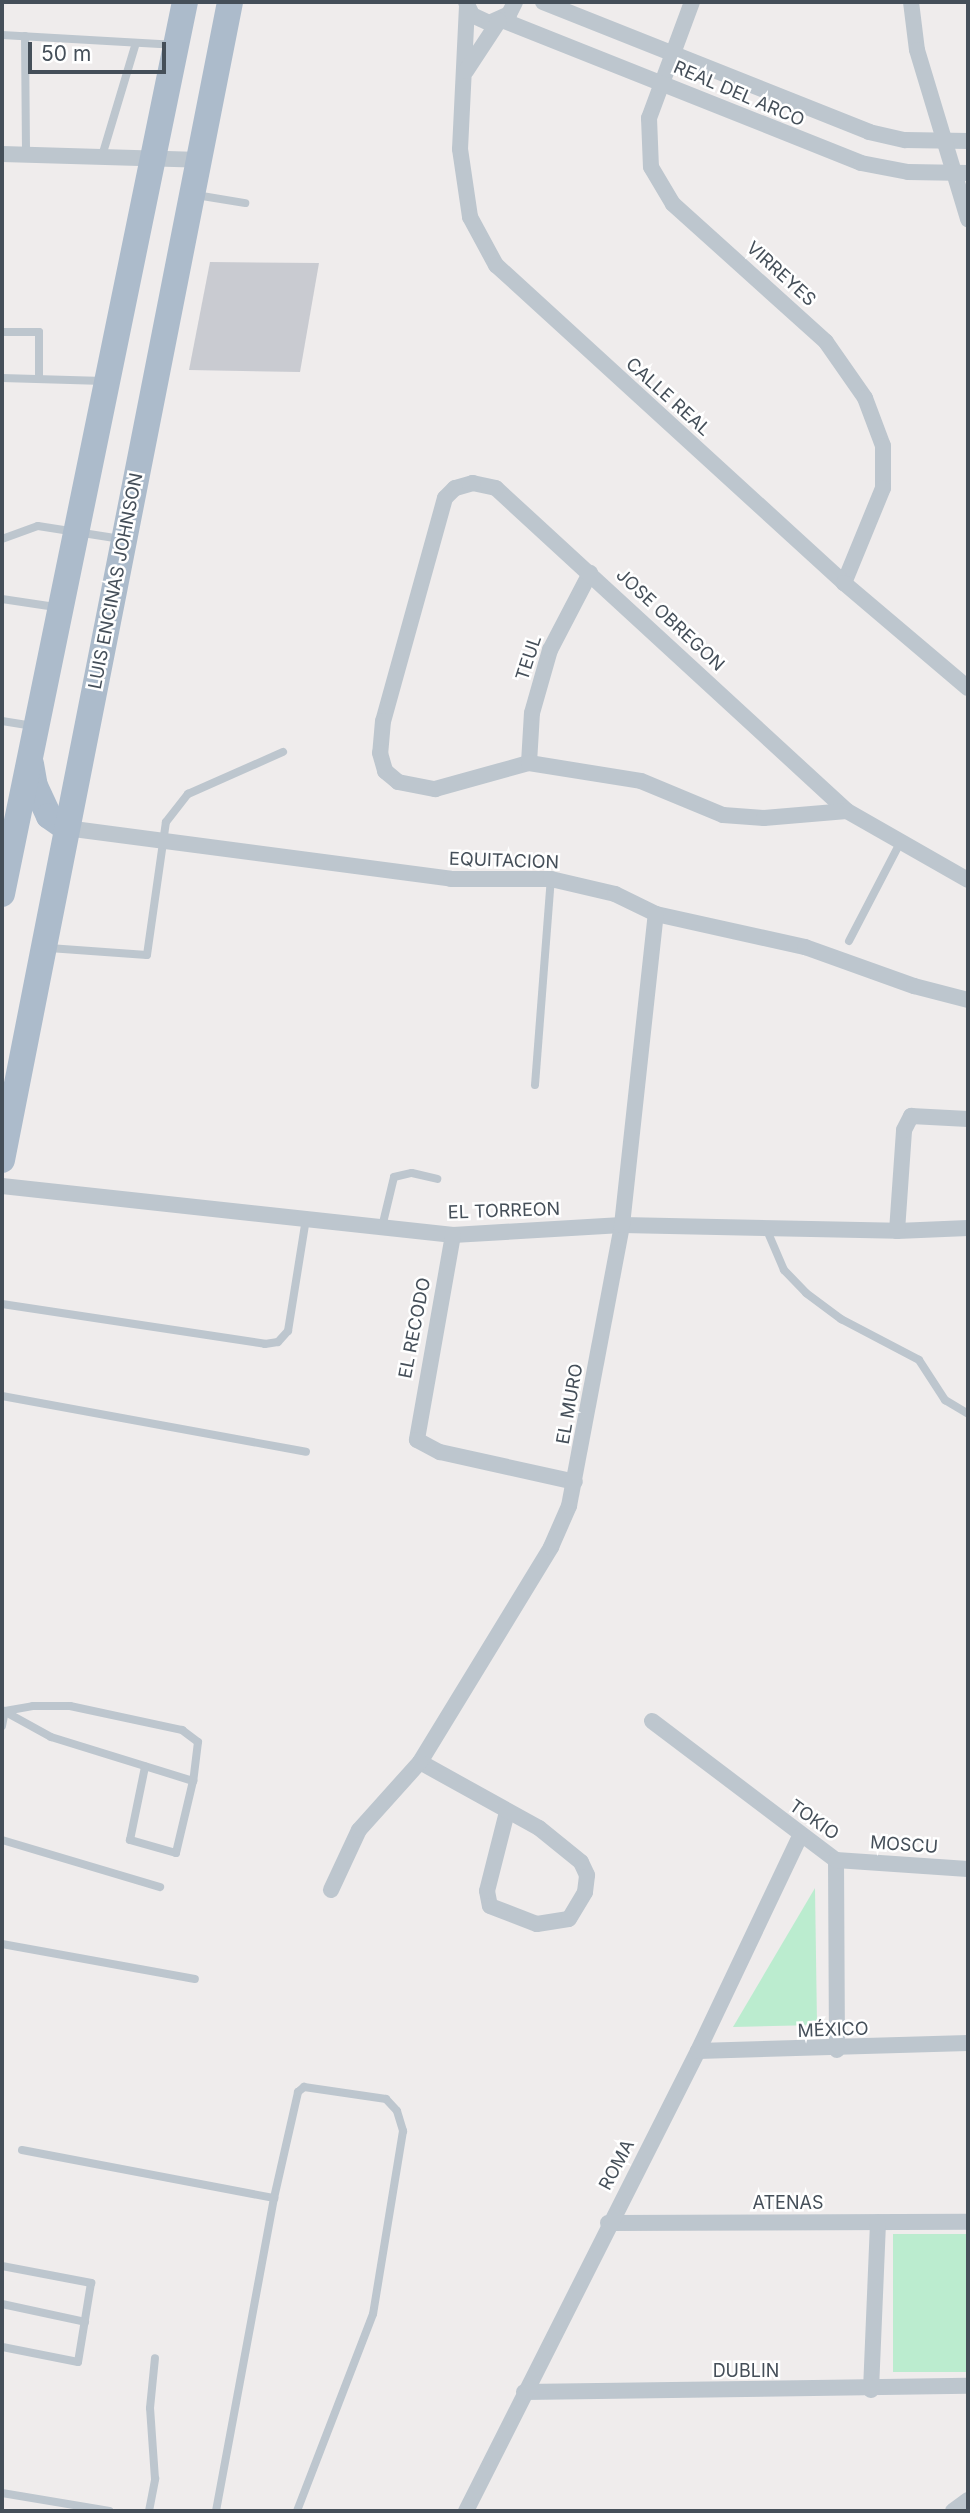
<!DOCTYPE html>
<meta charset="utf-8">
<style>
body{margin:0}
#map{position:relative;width:970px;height:2513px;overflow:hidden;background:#efecec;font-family:Inter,sans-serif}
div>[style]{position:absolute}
.green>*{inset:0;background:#bbeccf;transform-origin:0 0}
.building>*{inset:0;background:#c9cbd1}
.lane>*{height:8px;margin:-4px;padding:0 4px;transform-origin:4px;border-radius:4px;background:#bdc6ce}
.street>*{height:16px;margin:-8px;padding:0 8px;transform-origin:8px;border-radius:8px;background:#bdc6ce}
.primary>*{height:26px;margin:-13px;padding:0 13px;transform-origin:13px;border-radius:13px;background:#acbbcb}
span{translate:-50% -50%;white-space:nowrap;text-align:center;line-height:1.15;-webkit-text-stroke:5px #fff;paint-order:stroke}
.street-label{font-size:18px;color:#454f59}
.frame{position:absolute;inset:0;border:4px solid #454f59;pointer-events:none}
.scale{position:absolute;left:28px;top:42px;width:138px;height:32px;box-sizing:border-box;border:4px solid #454f59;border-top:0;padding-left:9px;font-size:21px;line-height:24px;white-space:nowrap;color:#454f59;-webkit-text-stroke:5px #fff;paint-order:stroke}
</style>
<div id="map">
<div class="green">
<i style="clip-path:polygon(815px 1888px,817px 2025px,733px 2027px)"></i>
<i style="left:893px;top:2234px;width:75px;height:138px"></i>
</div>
<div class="building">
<i style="clip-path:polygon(210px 262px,319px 263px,300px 372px,189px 370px)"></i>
</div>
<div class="lane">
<i style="left:2px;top:35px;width:171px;rotate:3.3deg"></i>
<i style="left:25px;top:36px;width:118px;rotate:89.5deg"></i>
<i style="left:102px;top:156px;width:118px;rotate:-73.3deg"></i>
<i style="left:196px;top:195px;width:50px;rotate:9.3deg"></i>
<i style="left:2px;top:332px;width:37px"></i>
<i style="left:39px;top:332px;width:47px;rotate:90deg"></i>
<i style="left:2px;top:378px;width:102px;rotate:1.7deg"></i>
<i style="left:2px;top:539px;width:38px;rotate:-20deg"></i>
<i style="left:38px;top:526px;width:84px;rotate:8.9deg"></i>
<i style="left:2px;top:599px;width:54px;rotate:8.6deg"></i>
<i style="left:2px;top:721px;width:30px;rotate:9deg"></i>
<i style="left:849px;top:941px;width:110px;rotate:-62.5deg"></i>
<i style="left:49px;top:948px;width:98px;rotate:4.1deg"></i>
<i style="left:147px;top:955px;width:134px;rotate:-81.9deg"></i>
<i style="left:166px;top:822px;width:36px;rotate:-52deg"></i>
<i style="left:188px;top:794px;width:104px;rotate:-23.9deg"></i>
<i style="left:535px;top:1085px;width:207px;rotate:-85.6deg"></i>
<i style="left:382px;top:1227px;width:51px;rotate:-76.5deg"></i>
<i style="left:394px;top:1177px;width:18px;rotate:-13deg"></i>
<i style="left:412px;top:1173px;width:26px;rotate:13deg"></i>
<i style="left:766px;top:1228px;width:46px;rotate:66.8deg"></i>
<i style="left:784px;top:1270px;width:32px;rotate:46deg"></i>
<i style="left:806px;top:1293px;width:44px;rotate:36.6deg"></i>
<i style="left:841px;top:1319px;width:88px;rotate:27.7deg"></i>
<i style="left:919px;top:1360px;width:48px;rotate:57deg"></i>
<i style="left:945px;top:1400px;width:27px;rotate:31deg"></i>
<i style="left:2px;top:1304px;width:266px;rotate:8.6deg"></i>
<i style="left:265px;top:1344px;width:13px;rotate:-9deg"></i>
<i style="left:278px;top:1342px;width:15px;rotate:-48deg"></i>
<i style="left:288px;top:1331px;width:113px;rotate:-80.9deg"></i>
<i style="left:2px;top:1396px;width:309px;rotate:10.4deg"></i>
<i style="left:2px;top:1710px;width:56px;rotate:28.9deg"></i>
<i style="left:51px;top:1737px;width:149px;rotate:17.2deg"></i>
<i style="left:193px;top:1781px;width:74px;rotate:103.3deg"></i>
<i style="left:176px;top:1853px;width:48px;rotate:-164.2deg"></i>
<i style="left:130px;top:1840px;width:75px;rotate:-78.4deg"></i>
<i style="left:2px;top:1726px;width:15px;rotate:-79deg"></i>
<i style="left:5px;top:1711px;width:28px;rotate:-10deg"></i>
<i style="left:33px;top:1706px;width:37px"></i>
<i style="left:70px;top:1706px;width:115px;rotate:12.1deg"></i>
<i style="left:182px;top:1730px;width:20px;rotate:37deg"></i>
<i style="left:198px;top:1742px;width:39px;rotate:97deg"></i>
<i style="left:2px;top:1840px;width:165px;rotate:16.6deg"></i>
<i style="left:2px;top:1944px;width:196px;rotate:10.3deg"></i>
<i style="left:22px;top:2150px;width:257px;rotate:10.8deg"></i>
<i style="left:2px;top:2266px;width:91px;rotate:10.8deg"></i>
<i style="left:91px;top:2283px;width:80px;rotate:99.3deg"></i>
<i style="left:78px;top:2362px;width:77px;rotate:-168.8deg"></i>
<i style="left:2px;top:2304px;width:85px;rotate:12.2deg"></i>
<i style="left:2px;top:2493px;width:109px;rotate:9.5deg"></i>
<i style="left:149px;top:2511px;width:33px;rotate:-79deg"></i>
<i style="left:155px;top:2479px;width:71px;rotate:-94deg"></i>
<i style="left:150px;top:2408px;width:50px;rotate:-84.3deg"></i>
<i style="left:216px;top:2511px;width:318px;rotate:-79.5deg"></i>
<i style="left:274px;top:2198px;width:109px;rotate:-77.2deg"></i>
<i style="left:298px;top:2092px;width:8px;rotate:-40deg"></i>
<i style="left:304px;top:2087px;width:83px;rotate:8.3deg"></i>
<i style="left:386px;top:2099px;width:16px;rotate:47deg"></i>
<i style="left:397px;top:2111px;width:21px;rotate:73deg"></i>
<i style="left:403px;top:2131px;width:185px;rotate:99.3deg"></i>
<i style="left:373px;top:2314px;width:211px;rotate:111.1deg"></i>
</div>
<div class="street">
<i style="left:466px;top:2px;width:14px;rotate:65deg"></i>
<i style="left:472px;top:15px;width:19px;rotate:25deg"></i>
<i style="left:489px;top:23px;width:22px;rotate:-24deg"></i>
<i style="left:509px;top:14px;width:13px;rotate:-63deg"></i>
<i style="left:543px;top:2px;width:351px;rotate:21.7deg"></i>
<i style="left:869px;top:132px;width:37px;rotate:13deg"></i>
<i style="left:905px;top:140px;width:63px;rotate:0.9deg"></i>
<i style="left:692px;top:2px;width:124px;rotate:110.3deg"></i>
<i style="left:649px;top:118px;width:49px;rotate:87.7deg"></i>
<i style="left:651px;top:167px;width:43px;rotate:59.3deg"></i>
<i style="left:673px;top:204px;width:206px;rotate:42deg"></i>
<i style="left:826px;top:342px;width:68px;rotate:55.1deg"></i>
<i style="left:865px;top:398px;width:51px;rotate:69.4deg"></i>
<i style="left:883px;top:446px;width:42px;rotate:90deg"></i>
<i style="left:883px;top:488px;width:103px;rotate:112.3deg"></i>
<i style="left:911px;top:2px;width:48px;rotate:82.9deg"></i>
<i style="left:917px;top:50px;width:177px;rotate:73.2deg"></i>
<i style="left:467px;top:6px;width:143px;rotate:92.8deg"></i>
<i style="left:460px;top:149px;width:69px;rotate:81.6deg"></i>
<i style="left:470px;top:217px;width:55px;rotate:61.6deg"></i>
<i style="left:496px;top:265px;width:471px;rotate:42.4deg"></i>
<i style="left:844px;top:583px;width:162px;rotate:40.3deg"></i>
<i style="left:502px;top:20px;width:386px;rotate:21.7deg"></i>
<i style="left:861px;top:163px;width:48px;rotate:10.8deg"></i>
<i style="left:908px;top:172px;width:60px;rotate:1deg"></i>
<i style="left:466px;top:71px;width:60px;rotate:-56.6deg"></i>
<i style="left:2px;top:154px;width:198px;rotate:1.7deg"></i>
<i style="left:529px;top:763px;width:50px;rotate:-86.6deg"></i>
<i style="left:532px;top:713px;width:66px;rotate:-74.1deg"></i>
<i style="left:550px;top:650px;width:87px;rotate:-62.5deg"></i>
<i style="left:847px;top:811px;width:477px;rotate:-137.4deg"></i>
<i style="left:496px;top:488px;width:24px;rotate:-168deg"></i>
<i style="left:473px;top:483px;width:19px;rotate:164deg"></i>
<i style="left:455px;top:488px;width:14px;rotate:135deg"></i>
<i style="left:445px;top:498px;width:231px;rotate:105.5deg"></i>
<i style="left:383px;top:721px;width:32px;rotate:95deg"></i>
<i style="left:380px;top:753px;width:19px;rotate:74deg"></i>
<i style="left:385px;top:771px;width:17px;rotate:40deg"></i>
<i style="left:398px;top:782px;width:38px;rotate:11deg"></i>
<i style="left:435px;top:789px;width:98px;rotate:-15.5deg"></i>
<i style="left:529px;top:763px;width:113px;rotate:9.1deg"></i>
<i style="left:641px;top:781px;width:89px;rotate:22.5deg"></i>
<i style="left:723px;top:815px;width:41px;rotate:4.2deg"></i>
<i style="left:764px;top:818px;width:83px;rotate:-4.8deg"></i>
<i style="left:847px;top:811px;width:139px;rotate:29.7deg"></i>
<i style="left:66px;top:828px;width:388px;rotate:7.5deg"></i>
<i style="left:451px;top:879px;width:100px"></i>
<i style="left:551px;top:879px;width:66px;rotate:13.2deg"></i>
<i style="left:615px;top:894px;width:46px;rotate:26deg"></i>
<i style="left:656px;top:914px;width:153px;rotate:12.5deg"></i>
<i style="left:805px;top:947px;width:116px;rotate:19.7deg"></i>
<i style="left:914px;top:986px;width:56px;rotate:14.5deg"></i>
<i style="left:2px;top:1186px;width:454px;rotate:6.2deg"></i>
<i style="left:453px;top:1235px;width:169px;rotate:-3.4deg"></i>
<i style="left:622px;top:1225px;width:275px;rotate:1.2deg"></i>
<i style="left:897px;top:1231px;width:71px;rotate:-2.4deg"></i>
<i style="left:897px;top:1231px;width:101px;rotate:-86deg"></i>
<i style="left:904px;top:1130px;width:16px;rotate:-63deg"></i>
<i style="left:911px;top:1116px;width:57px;rotate:3deg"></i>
<i style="left:453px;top:1235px;width:208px;rotate:100deg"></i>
<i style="left:417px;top:1440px;width:26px;rotate:28deg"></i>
<i style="left:440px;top:1452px;width:138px;rotate:12.5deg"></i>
<i style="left:652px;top:1721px;width:231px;rotate:37.1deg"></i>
<i style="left:836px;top:1860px;width:190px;rotate:89.7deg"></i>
<i style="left:507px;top:1812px;width:81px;rotate:104.2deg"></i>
<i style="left:487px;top:1891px;width:15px;rotate:79deg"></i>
<i style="left:490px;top:1906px;width:50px;rotate:21deg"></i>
<i style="left:537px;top:1924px;width:32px;rotate:-9deg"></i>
<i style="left:569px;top:1919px;width:31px;rotate:-59deg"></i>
<i style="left:585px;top:1892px;width:17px;rotate:-83deg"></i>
<i style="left:587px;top:1875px;width:14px;rotate:-115deg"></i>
<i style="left:581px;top:1862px;width:54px;rotate:-141deg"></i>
<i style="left:539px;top:1828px;width:136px;rotate:-151deg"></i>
<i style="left:420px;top:1762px;width:252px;rotate:-58.6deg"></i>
<i style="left:551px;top:1547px;width:45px;rotate:-66.3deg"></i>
<i style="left:569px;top:1506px;width:286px;rotate:-79.3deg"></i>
<i style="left:622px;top:1225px;width:313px;rotate:-83.8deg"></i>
<i style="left:836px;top:1860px;width:132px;rotate:3.9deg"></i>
<i style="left:331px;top:1890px;width:66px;rotate:-65deg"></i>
<i style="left:359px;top:1830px;width:91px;rotate:-48.1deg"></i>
<i style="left:698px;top:2051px;width:270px;rotate:-1.7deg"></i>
<i style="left:608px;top:2223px;width:360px;rotate:-0.2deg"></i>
<i style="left:871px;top:2390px;width:168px;rotate:-87.6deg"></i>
<i style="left:524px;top:2392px;width:444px;rotate:-0.8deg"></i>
<i style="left:466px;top:2511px;width:515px;rotate:-63.24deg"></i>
<i style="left:698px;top:2051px;width:238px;rotate:-64.6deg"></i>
<i style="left:953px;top:2511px;width:19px;rotate:-36deg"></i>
</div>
<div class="primary">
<i style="left:31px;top:764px;width:22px;rotate:80deg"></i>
<i style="left:35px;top:786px;width:33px;rotate:65deg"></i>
<i style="left:49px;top:816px;width:21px;rotate:35deg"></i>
<i style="left:2px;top:894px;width:911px;rotate:-78.41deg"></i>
<i style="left:2px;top:1160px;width:1180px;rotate:-78.86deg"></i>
</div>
<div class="street-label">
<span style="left:739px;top:94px;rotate:23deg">REAL DEL ARCO</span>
<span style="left:781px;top:274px;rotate:42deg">VIRREYES</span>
<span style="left:668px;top:397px;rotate:42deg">CALLE REAL</span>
<span style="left:116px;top:581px;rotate:-79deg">LUIS ENCINAS JOHNSON</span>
<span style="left:670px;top:620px;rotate:43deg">JOSE OBREGON</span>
<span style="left:529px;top:658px;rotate:-72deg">TEUL</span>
<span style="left:504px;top:861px;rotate:2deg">EQUITACION</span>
<span style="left:504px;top:1211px;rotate:-2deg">EL TORREON</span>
<span style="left:415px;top:1328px;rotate:-79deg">EL RECODO</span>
<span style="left:570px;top:1404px;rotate:-80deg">EL MURO</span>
<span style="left:814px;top:1820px;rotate:35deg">TOKIO</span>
<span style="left:904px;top:1845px;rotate:4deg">MOSCU</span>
<span style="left:833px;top:2030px;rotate:-2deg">MÉXICO</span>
<span style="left:617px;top:2165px;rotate:-62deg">ROMA</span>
<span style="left:788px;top:2203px">ATENAS</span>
<span style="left:746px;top:2371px">DUBLIN</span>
</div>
<div class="frame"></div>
<div class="scale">50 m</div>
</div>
